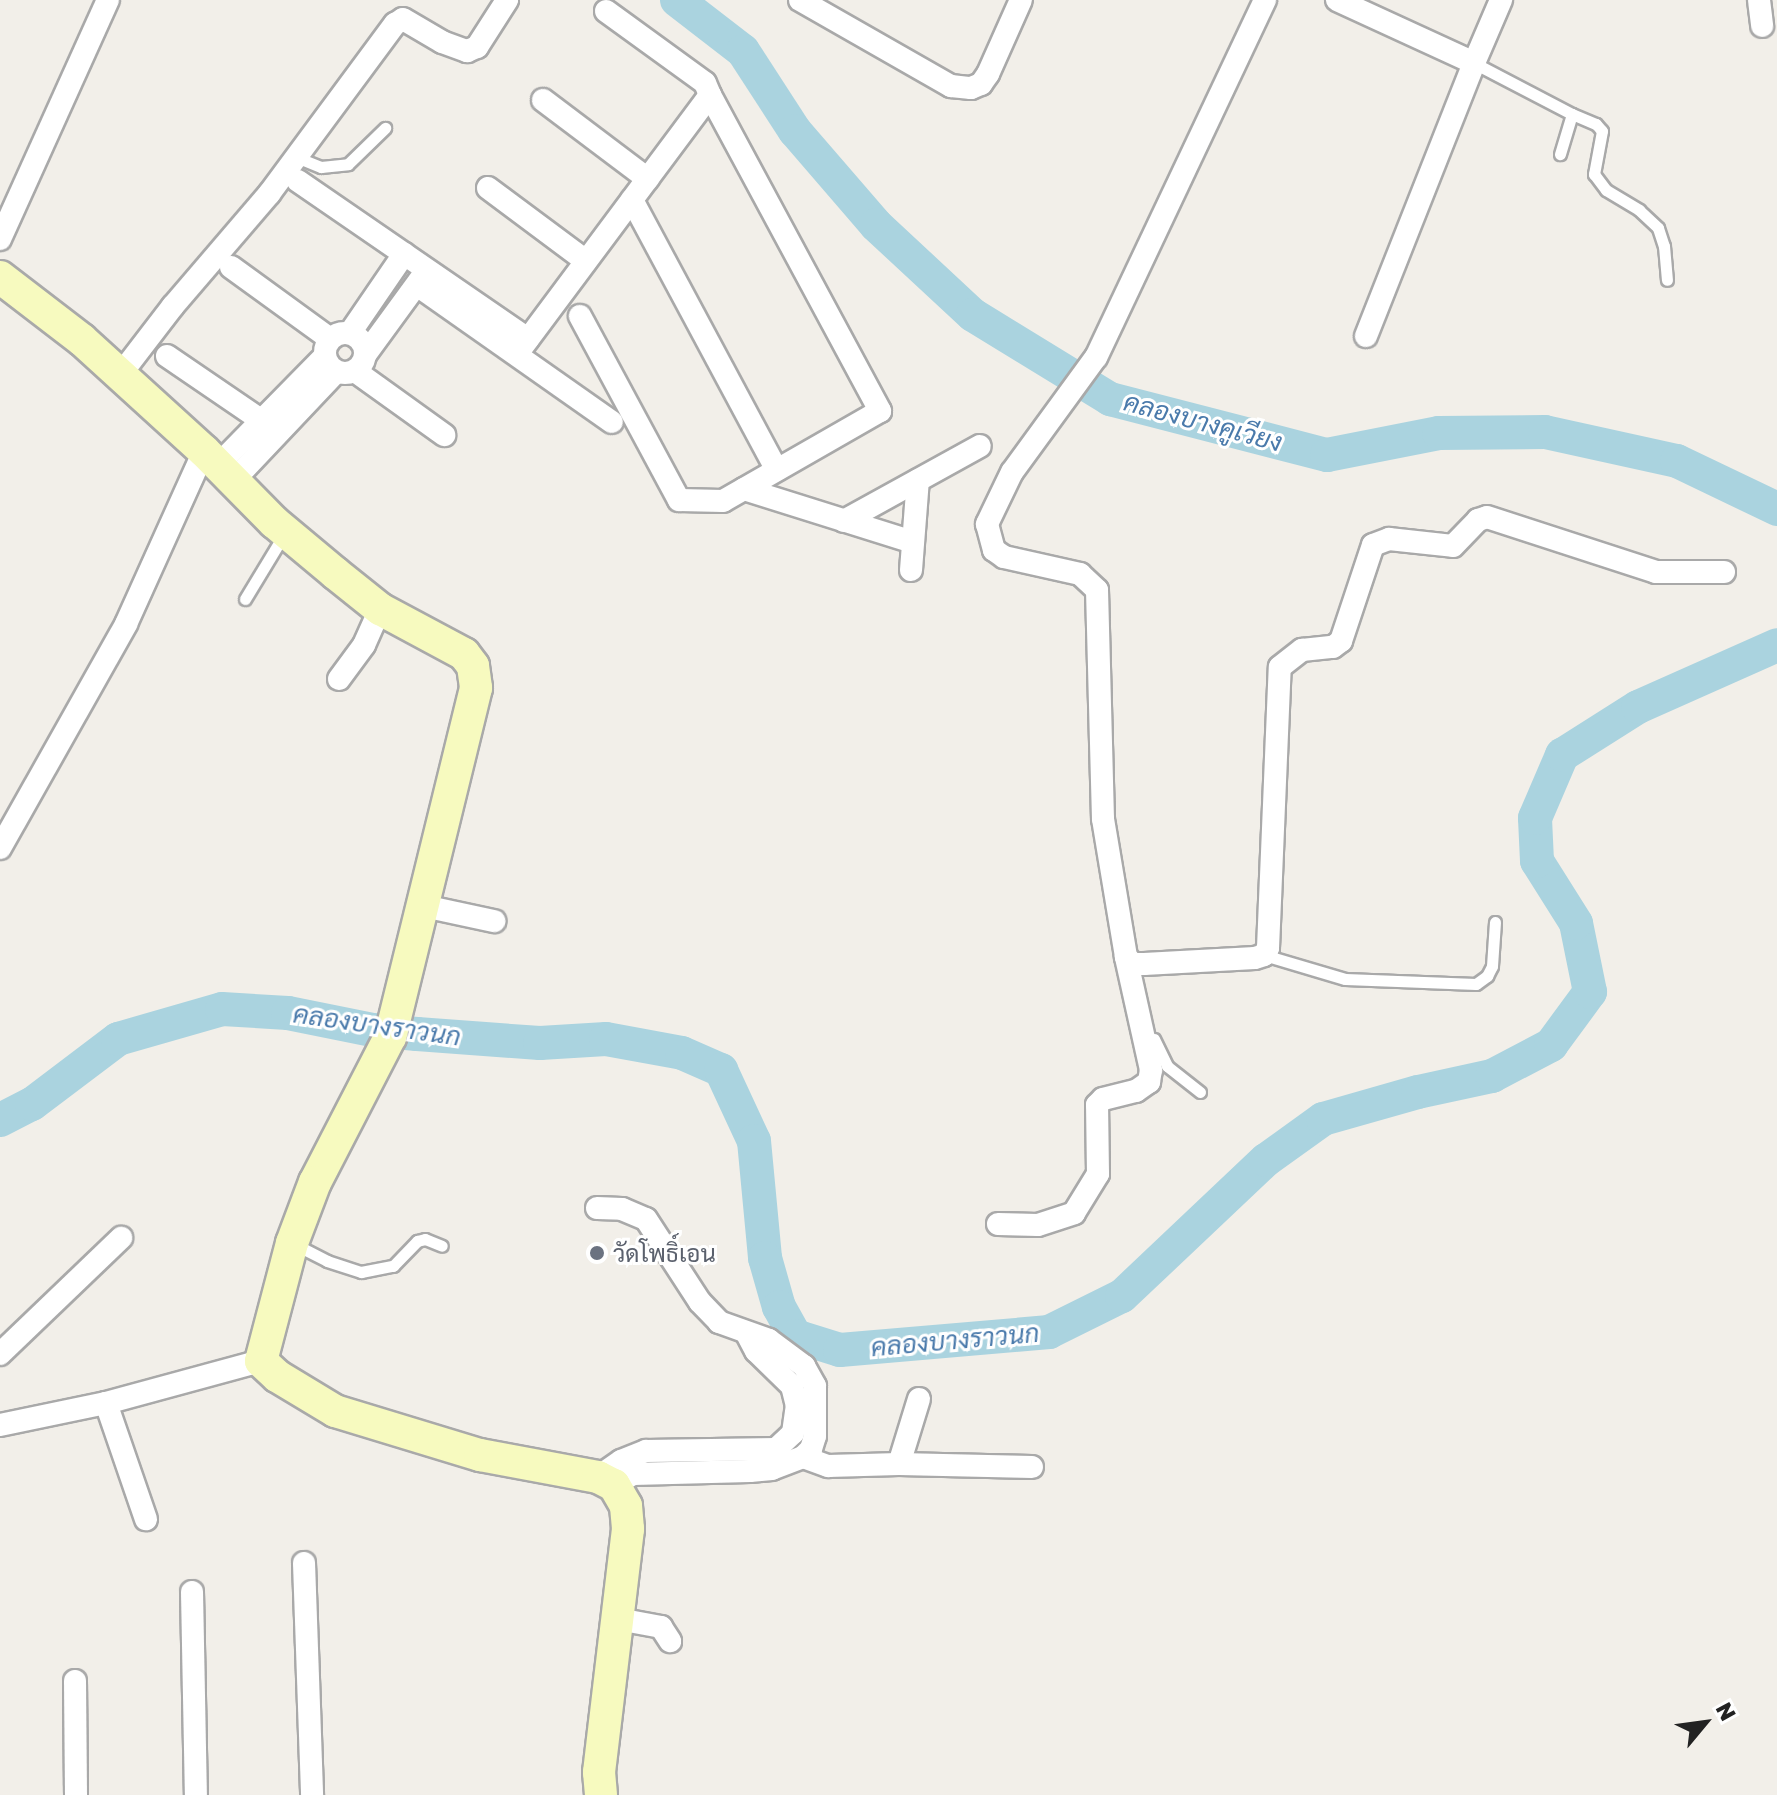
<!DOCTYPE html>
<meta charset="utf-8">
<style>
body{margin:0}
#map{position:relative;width:1777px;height:1795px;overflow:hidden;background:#f2efe9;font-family:"Golos Text",Sarabun,sans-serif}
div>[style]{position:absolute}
.river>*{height:34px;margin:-17px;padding:0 17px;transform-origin:17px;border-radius:17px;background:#aad3df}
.roads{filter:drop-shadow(2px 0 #a9a9a9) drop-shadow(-2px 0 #a9a9a9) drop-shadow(0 2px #a9a9a9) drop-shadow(0 -2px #a9a9a9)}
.lane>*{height:11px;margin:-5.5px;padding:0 5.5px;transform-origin:5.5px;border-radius:5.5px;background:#fff}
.street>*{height:22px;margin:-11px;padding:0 11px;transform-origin:11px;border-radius:11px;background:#fff}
.street>.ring{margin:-11px;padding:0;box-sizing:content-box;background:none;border:22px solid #fff;border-radius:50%}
.secondary>*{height:32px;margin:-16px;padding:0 16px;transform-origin:16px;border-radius:16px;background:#f7fabf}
.dots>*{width:22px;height:22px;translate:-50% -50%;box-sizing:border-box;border:4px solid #fff;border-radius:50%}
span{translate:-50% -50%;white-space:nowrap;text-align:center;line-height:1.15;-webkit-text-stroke:6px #fff;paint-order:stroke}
.worship-label{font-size:24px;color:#5b616d}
.left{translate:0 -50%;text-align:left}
.water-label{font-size:26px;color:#4a7aab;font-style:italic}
.north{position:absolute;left:1665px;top:1683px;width:80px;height:80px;-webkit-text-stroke:6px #fff;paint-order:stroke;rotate:61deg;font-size:22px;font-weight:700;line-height:32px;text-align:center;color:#222}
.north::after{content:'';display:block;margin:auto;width:28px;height:36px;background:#222;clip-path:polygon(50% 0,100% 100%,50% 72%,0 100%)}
</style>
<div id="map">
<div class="river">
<i style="left:677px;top:0;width:83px;rotate:37.7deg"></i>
<i style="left:743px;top:51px;width:95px;rotate:57deg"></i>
<i style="left:795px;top:131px;width:124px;rotate:49.2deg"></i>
<i style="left:876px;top:225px;width:132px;rotate:42.9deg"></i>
<i style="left:973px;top:315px;width:161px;rotate:31.5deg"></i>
<i style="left:1110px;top:399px;width:224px;rotate:14.5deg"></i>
<i style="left:1327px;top:455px;width:114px;rotate:-11.1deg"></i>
<i style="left:1439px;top:433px;width:106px;rotate:-0.5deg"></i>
<i style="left:1545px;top:432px;width:135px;rotate:12.4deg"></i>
<i style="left:1677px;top:461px;width:111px;rotate:25.6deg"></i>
<i style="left:0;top:1120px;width:36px;rotate:-27deg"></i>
<i style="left:32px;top:1104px;width:108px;rotate:-37.1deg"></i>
<i style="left:118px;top:1039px;width:108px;rotate:-16.1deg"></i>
<i style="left:222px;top:1009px;width:66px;rotate:3.5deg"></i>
<i style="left:288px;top:1013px;width:86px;rotate:11.4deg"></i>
<i style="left:372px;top:1030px;width:45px;rotate:5.1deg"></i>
<i style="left:417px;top:1034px;width:123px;rotate:4.2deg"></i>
<i style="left:540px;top:1043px;width:66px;rotate:-3.5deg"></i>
<i style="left:606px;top:1039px;width:77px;rotate:10.4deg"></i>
<i style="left:682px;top:1053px;width:43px;rotate:23.6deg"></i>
<i style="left:721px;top:1070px;width:78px;rotate:65.1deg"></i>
<i style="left:754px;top:1141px;width:118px;rotate:84.6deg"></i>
<i style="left:765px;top:1258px;width:51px;rotate:74.1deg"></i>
<i style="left:779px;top:1307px;width:33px;rotate:61deg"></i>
<i style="left:795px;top:1336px;width:47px;rotate:17.3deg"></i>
<i style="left:840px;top:1350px;width:210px;rotate:-4.9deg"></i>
<i style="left:1049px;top:1332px;width:81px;rotate:-26.3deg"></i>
<i style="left:1122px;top:1296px;width:198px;rotate:-43.4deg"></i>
<i style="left:1266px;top:1160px;width:70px;rotate:-35.7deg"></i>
<i style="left:1323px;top:1119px;width:99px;rotate:-15.9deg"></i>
<i style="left:1418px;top:1092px;width:76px;rotate:-12.2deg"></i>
<i style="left:1492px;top:1076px;width:67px;rotate:-27.7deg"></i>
<i style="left:1551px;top:1045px;width:66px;rotate:-53.7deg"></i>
<i style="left:1590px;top:992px;width:70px;rotate:-101.5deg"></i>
<i style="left:1576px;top:923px;width:73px;rotate:-122.2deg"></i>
<i style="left:1537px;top:861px;width:43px;rotate:-92.7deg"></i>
<i style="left:1535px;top:818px;width:69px;rotate:-66.8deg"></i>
<i style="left:1562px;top:755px;width:90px;rotate:-32.3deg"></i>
<i style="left:1638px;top:707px;width:152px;rotate:-24deg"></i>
</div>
<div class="roads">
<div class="lane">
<i style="left:1474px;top:63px;width:110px;rotate:27.5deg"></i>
<i style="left:1572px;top:114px;width:42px;rotate:106.7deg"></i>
<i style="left:1572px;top:114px;width:26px;rotate:23deg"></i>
<i style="left:1596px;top:124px;width:9px;rotate:49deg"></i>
<i style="left:1602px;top:131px;width:44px;rotate:100.5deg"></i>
<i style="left:1594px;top:174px;width:20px;rotate:53deg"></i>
<i style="left:1606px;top:190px;width:39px;rotate:31deg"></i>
<i style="left:1639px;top:210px;width:26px;rotate:43deg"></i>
<i style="left:1658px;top:228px;width:19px;rotate:72deg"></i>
<i style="left:1664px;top:246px;width:34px;rotate:85deg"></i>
<i style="left:296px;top:157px;width:27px;rotate:22deg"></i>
<i style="left:321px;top:167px;width:27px;rotate:-6deg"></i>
<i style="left:348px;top:164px;width:52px;rotate:-44.2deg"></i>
<i style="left:245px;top:599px;width:77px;rotate:-58.8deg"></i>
<i style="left:1264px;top:955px;width:84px;rotate:16.5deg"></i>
<i style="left:1345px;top:979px;width:131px;rotate:2.2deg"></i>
<i style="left:1476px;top:984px;width:14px;rotate:-36deg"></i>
<i style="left:1487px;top:976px;width:11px;rotate:-63deg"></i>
<i style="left:1492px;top:966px;width:44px;rotate:-86.1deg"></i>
<i style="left:1154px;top:1039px;width:30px;rotate:64deg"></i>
<i style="left:1167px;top:1066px;width:42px;rotate:38.2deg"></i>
<i style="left:296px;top:1245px;width:35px;rotate:27deg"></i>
<i style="left:327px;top:1261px;width:36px;rotate:18deg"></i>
<i style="left:361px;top:1272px;width:33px;rotate:-11deg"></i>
<i style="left:393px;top:1266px;width:35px;rotate:-46deg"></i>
<i style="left:417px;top:1241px;width:8px;rotate:-14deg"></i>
<i style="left:425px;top:1239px;width:18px;rotate:22deg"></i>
</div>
<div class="street">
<i style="left:800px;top:0;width:174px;rotate:29.7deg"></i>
<i style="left:951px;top:86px;width:20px;rotate:6deg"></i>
<i style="left:971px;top:88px;width:11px;rotate:-22deg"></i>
<i style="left:981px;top:84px;width:12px;rotate:-55deg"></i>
<i style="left:988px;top:74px;width:81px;rotate:-66deg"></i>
<i style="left:1265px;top:0;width:395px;rotate:115.3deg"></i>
<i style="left:1096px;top:357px;width:142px;rotate:126.1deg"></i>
<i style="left:1012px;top:472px;width:58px;rotate:115.7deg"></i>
<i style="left:987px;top:524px;width:27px;rotate:75deg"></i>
<i style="left:994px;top:550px;width:12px;rotate:35deg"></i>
<i style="left:1004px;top:557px;width:78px;rotate:12.6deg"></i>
<i style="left:1080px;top:574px;width:23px;rotate:43deg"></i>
<i style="left:1097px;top:590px;width:229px;rotate:88.5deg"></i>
<i style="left:1103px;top:819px;width:140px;rotate:80.5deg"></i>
<i style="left:1126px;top:957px;width:10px;rotate:45deg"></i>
<i style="left:1133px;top:964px;width:11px"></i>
<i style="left:1144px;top:964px;width:111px;rotate:-3.1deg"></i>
<i style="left:1255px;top:958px;width:9px;rotate:-18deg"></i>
<i style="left:1264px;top:955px;width:8px;rotate:-60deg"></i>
<i style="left:1268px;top:948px;width:281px;rotate:-87.6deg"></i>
<i style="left:1280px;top:667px;width:28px;rotate:-38deg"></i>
<i style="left:1302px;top:650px;width:31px;rotate:-6deg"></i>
<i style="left:1333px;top:647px;width:10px;rotate:-37deg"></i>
<i style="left:1341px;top:641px;width:101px;rotate:-71.6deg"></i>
<i style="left:1373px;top:545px;width:17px;rotate:-21deg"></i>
<i style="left:1389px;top:539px;width:64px;rotate:6.2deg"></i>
<i style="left:1453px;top:546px;width:36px;rotate:-46deg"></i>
<i style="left:1478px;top:520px;width:9px;rotate:-18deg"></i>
<i style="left:1487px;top:517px;width:178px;rotate:18deg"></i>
<i style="left:1656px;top:572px;width:68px"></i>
<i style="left:1337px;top:0;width:151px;rotate:24.7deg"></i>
<i style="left:1474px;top:63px;width:69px;rotate:-66.8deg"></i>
<i style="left:1759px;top:0;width:26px;rotate:83deg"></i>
<i style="left:606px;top:11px;width:122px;rotate:36deg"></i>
<i style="left:705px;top:83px;width:13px;rotate:67deg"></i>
<i style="left:543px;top:100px;width:131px;rotate:37deg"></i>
<i style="left:298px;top:181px;width:279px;rotate:34.5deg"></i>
<i style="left:488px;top:188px;width:122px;rotate:36.7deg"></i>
<i style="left:632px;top:200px;width:306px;rotate:61.8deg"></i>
<i style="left:0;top:239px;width:262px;rotate:-65.7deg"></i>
<i style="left:231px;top:267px;width:122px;rotate:36deg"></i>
<i style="left:417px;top:285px;width:238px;rotate:35.1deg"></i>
<i class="ring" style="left:325px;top:333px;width:18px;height:18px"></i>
<i style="left:350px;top:333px;width:96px;rotate:-55.6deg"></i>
<i style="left:1366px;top:336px;width:294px;rotate:-68.4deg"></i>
<i style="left:517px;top:354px;width:323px;rotate:-53.3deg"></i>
<i style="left:710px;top:95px;width:359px;rotate:61.7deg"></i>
<i style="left:880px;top:411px;width:181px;rotate:150.2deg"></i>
<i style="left:723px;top:501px;width:44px;rotate:-178.7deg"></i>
<i style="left:679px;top:500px;width:209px;rotate:-118.3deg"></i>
<i style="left:365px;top:355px;width:100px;rotate:-53.9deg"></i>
<i style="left:167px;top:356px;width:126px;rotate:34.3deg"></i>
<i style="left:355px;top:371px;width:110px;rotate:35.7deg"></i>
<i style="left:120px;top:375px;width:87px;rotate:-52.5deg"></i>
<i style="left:173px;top:306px;width:148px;rotate:-49.4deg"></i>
<i style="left:269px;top:194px;width:212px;rotate:-53.5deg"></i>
<i style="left:395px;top:24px;width:9px;rotate:-32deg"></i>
<i style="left:403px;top:19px;width:45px;rotate:30.5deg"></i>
<i style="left:442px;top:42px;width:27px;rotate:20deg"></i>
<i style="left:467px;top:51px;width:11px;rotate:-22deg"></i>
<i style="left:477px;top:47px;width:56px;rotate:-57.4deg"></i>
<i style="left:218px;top:465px;width:151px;rotate:-45.5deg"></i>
<i style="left:233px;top:481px;width:150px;rotate:-46.6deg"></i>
<i style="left:744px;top:489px;width:177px;rotate:17.4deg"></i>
<i style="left:844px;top:521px;width:155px;rotate:-28.9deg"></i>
<i style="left:911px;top:570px;width:90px;rotate:-85.6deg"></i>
<i style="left:339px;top:679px;width:42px;rotate:-53.7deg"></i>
<i style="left:364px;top:645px;width:39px;rotate:-66deg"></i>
<i style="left:0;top:848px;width:257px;rotate:-60.6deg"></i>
<i style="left:126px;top:624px;width:190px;rotate:-65.7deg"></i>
<i style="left:424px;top:906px;width:72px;rotate:12.1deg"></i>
<i style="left:597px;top:1208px;width:25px;rotate:2deg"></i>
<i style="left:622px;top:1209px;width:26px;rotate:23deg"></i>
<i style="left:646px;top:1219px;width:99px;rotate:57deg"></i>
<i style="left:700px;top:1302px;width:28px;rotate:46deg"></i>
<i style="left:719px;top:1322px;width:53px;rotate:19.8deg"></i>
<i style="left:769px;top:1340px;width:44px;rotate:36.6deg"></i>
<i style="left:804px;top:1366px;width:23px;rotate:61deg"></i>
<i style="left:815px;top:1386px;width:50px;rotate:90deg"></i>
<i style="left:815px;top:1436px;width:14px;rotate:107deg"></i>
<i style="left:811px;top:1449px;width:11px;rotate:135deg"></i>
<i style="left:803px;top:1457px;width:33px;rotate:159deg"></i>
<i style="left:772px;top:1469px;width:22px;rotate:175deg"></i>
<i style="left:750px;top:1471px;width:117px;rotate:178.5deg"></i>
<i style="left:633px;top:1474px;width:22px;rotate:150deg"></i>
<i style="left:998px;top:1224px;width:40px;rotate:1.4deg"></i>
<i style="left:1038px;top:1225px;width:38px;rotate:-18deg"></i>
<i style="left:1074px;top:1213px;width:46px;rotate:-58.4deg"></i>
<i style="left:1098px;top:1174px;width:69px;rotate:-90.8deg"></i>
<i style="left:1097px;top:1105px;width:8px;rotate:-45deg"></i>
<i style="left:1103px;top:1099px;width:34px;rotate:-14deg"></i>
<i style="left:1136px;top:1091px;width:16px;rotate:-35deg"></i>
<i style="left:1149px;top:1082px;width:12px;rotate:-81deg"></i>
<i style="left:1151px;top:1070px;width:116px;rotate:-102.5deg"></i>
<i style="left:0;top:1354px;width:168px;rotate:-43.8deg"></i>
<i style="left:106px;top:1403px;width:123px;rotate:71deg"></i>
<i style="left:0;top:1425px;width:108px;rotate:-11.7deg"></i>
<i style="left:106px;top:1403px;width:161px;rotate:-15.2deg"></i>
<i style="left:803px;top:1457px;width:27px;rotate:20deg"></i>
<i style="left:828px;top:1466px;width:71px;rotate:-1.6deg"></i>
<i style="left:899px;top:1464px;width:68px;rotate:-72.9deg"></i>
<i style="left:899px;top:1464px;width:133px;rotate:1.3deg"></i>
<i style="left:598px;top:1477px;width:28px;rotate:-35deg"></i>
<i style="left:621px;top:1461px;width:27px;rotate:-22deg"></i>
<i style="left:646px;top:1451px;width:130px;rotate:-0.9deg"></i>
<i style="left:776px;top:1449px;width:23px;rotate:-43deg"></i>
<i style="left:793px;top:1433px;width:27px;rotate:-82deg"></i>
<i style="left:797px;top:1406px;width:21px;rotate:-104deg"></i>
<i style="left:792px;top:1386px;width:50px;rotate:-135.8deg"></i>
<i style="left:756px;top:1351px;width:21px;rotate:-118deg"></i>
<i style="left:304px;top:1563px;width:232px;rotate:88deg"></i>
<i style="left:192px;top:1592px;width:203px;rotate:88.9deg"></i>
<i style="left:618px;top:1619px;width:44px;rotate:10.5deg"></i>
<i style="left:661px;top:1627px;width:17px;rotate:57deg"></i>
<i style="left:75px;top:1681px;width:114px;rotate:89.5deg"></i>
</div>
<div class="secondary">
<i style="left:0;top:277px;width:103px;rotate:37.5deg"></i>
<i style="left:82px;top:340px;width:165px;rotate:42.3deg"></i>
<i style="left:204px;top:451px;width:100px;rotate:45.4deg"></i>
<i style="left:274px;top:522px;width:80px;rotate:39.9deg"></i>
<i style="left:335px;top:573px;width:58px;rotate:38.7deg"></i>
<i style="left:380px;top:609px;width:95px;rotate:28.2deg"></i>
<i style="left:464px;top:654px;width:15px;rotate:53deg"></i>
<i style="left:473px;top:666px;width:22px;rotate:82deg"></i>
<i style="left:476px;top:688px;width:359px;rotate:103.8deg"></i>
<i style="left:390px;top:1037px;width:163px;rotate:117.3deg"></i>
<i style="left:315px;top:1182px;width:65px;rotate:110.7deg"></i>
<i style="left:292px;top:1243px;width:122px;rotate:104.7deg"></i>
<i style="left:261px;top:1361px;width:22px;rotate:43deg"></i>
<i style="left:277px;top:1376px;width:68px;rotate:31.1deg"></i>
<i style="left:335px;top:1411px;width:152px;rotate:16.9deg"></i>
<i style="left:480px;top:1455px;width:120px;rotate:10.6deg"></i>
<i style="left:598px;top:1477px;width:18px;rotate:27deg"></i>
<i style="left:614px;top:1485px;width:24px;rotate:60deg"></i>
<i style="left:626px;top:1506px;width:23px;rotate:85deg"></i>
<i style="left:628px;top:1529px;width:245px;rotate:96.8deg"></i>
<i style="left:599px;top:1772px;width:23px;rotate:85deg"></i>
</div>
</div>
<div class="dots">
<i style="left:597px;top:1253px;background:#6b7280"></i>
</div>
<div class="worship-label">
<span class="left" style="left:613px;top:1253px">วัดโพธิ์เอน</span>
</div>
<div class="water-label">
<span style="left:1203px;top:422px;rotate:15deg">คลองบางคูเวียง</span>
<span style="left:377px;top:1025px;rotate:8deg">คลองบางราวนก</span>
<span style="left:955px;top:1340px;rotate:-5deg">คลองบางราวนก</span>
</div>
<div class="north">N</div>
</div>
